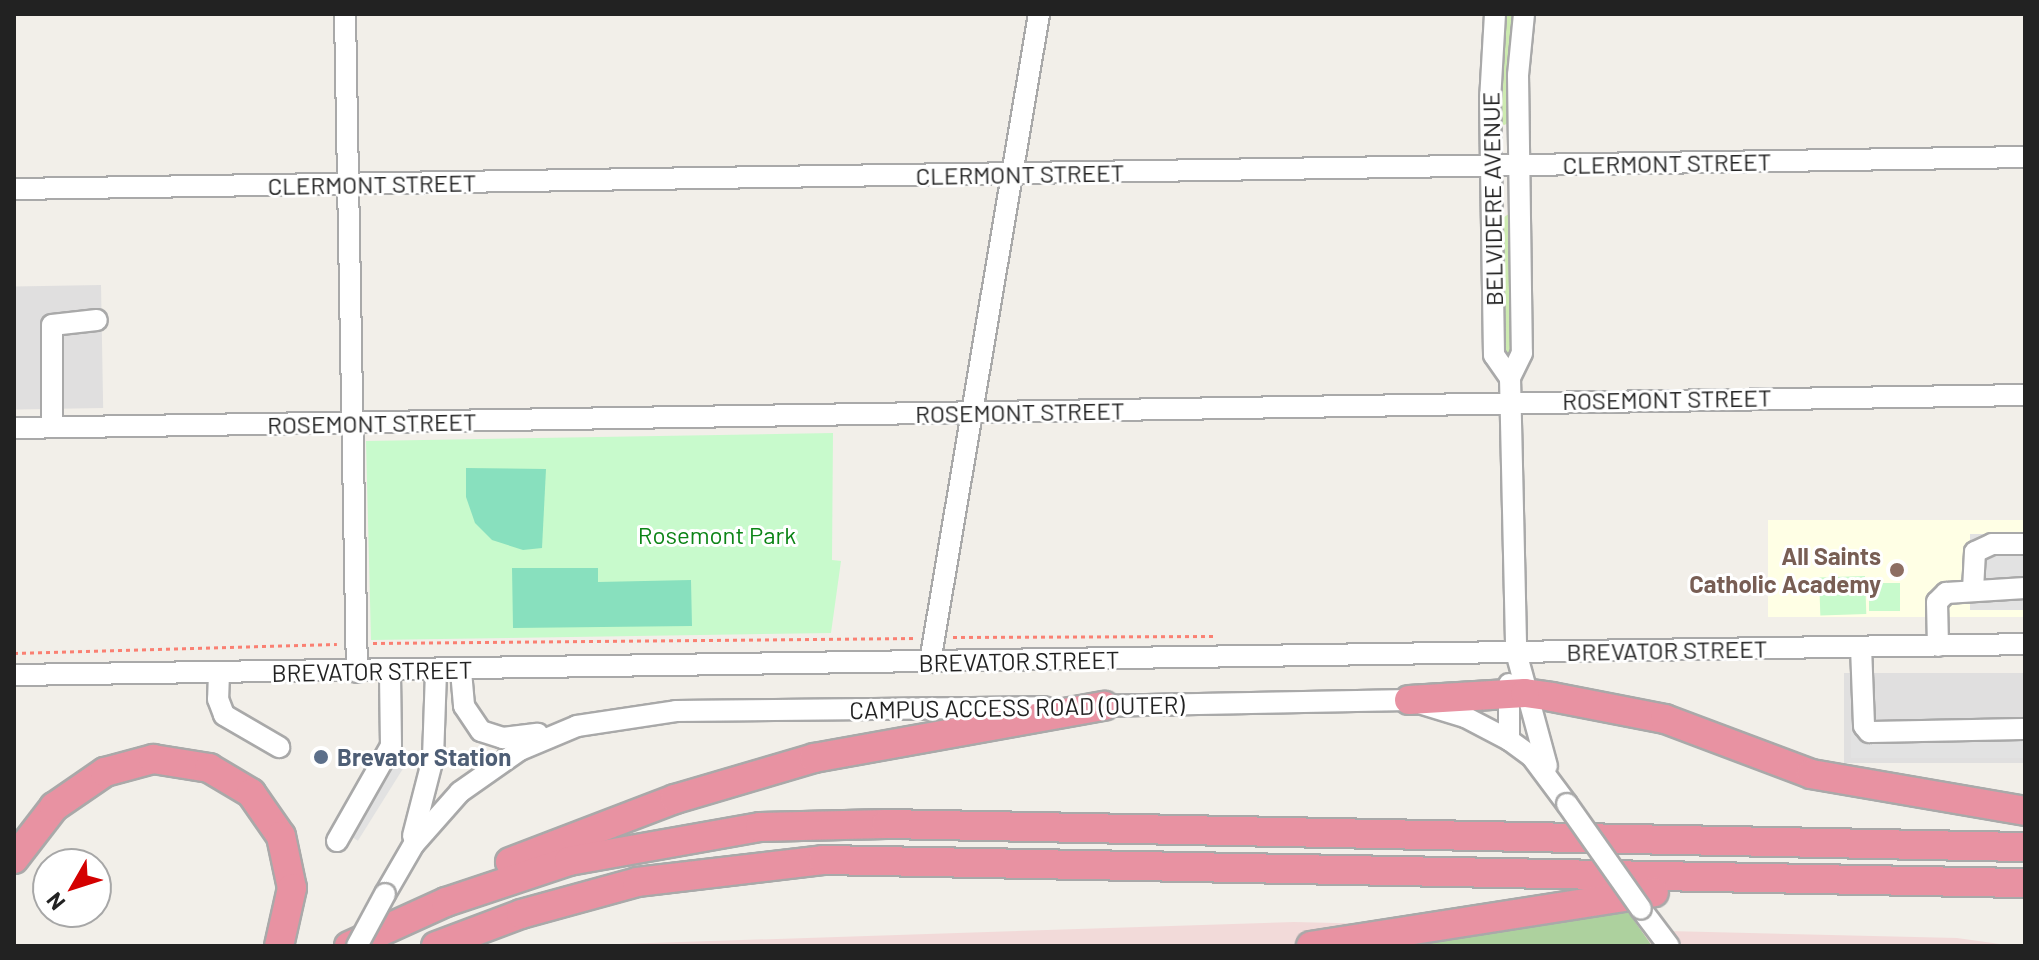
<!DOCTYPE html>
<style>
body{margin:0}
#map{position:relative;width:2039px;height:960px;overflow:hidden;background:#f2efe9;font-family:Barlow,sans-serif}
div>[style]{position:absolute}
.residential>*{inset:0;background:#e0dfdf;transform-origin:0 0}
.commercial>*{inset:0;background:#f2dad9}
.education>*{inset:0;background:#ffffe5;transform-origin:0 0}
.grass>*{inset:0;background:#cdebb0}
.forest>*{inset:0;background:#add19e}
.park>*{inset:0;background:#c8facc;transform-origin:0 0}
.pitch>*{inset:0;background:#88e0be}
.parking>*{inset:0;background:#e2e2e2;transform-origin:0 0}
.path>*{height:3px;margin-top:-1.5px;transform-origin:0;background:repeating-linear-gradient(90deg,#fa8072 0 4px,transparent 0 8px)}
.roads{filter:drop-shadow(2px 0 #a9a9a9) drop-shadow(-2px 0 #a9a9a9) drop-shadow(0 2px #a9a9a9) drop-shadow(0 -2px #a9a9a9)}
.minor>*{height:20px;margin:-10px;padding:0 10px;transform-origin:10px;border-radius:10px;background:#fff}
.highway>*{height:28px;margin:-14px;padding:0 14px;transform-origin:14px;border-radius:14px;background:#e892a2}
.bridges{filter:drop-shadow(2px 0 #a9a9a9) drop-shadow(-2px 0 #a9a9a9) drop-shadow(0 2px #a9a9a9) drop-shadow(0 -2px #a9a9a9)}
.minor-bridge>*{height:20px;margin:-10px;padding:0 10px;transform-origin:10px;border-radius:10px;background:#fff}
.dots>*{width:22px;height:22px;translate:-50% -50%;box-sizing:border-box;border:4px solid #fff;border-radius:50%}
span{translate:-50% -50%;white-space:nowrap;text-align:center;line-height:1.15;-webkit-text-stroke:6px #fff;paint-order:stroke}
.street-label{font-size:24px;color:#222}
.park-label{font-size:24px;color:#0c8416}
.education-label{font-size:24px;color:#785e54;font-weight:700}
.right{translate:-100% -50%;text-align:right}
.service-label{font-size:24px;color:#4e5e75;font-weight:700}
.left{translate:0 -50%;text-align:left}
.frame{position:absolute;inset:0;border:16px solid #222;pointer-events:none}
.north{position:absolute;left:32px;top:848px;width:80px;height:80px;box-sizing:border-box;background:#fff;border:2px solid #a7a7a7;border-radius:50%;rotate:231deg;font-size:22px;font-weight:700;line-height:32px;text-align:center;color:#222}
.north::after{content:'';display:block;margin:auto;width:28px;height:36px;background:#d40000;clip-path:polygon(50% 0,100% 100%,50% 72%,0 100%)}
</style>
<div id="map">
<div class="residential">
<i style="left:101px;top:285px;width:123px;height:87px;rotate:89deg"></i>
<i style="left:2025px;top:673px;width:90px;height:181px;rotate:90deg"></i>
</div>
<div class="commercial">
<i style="clip-path:polygon(1294px 922px,1957px 938px,2014px 946px,560px 946px)"></i>
</div>
<div class="education">
<i style="left:2025px;top:520px;width:97px;height:257px;rotate:90deg"></i>
</div>
<div class="grass">
<i style="clip-path:polygon(1505px 14px,1518px 14px,1509px 123px,1504px 125px,1500px 122px,1500px 69px)"></i>
<i style="clip-path:polygon(1510px 213px,1513px 218px,1516px 360px,1503px 359px,1500px 220px)"></i>
</div>
<div class="forest">
<i style="clip-path:polygon(1624px 906px,1652px 946px,1365px 946px)"></i>
</div>
<div class="park">
<i style="clip-path:polygon(833px 433px,832px 560px,841px 561px,831px 633px,371px 640px,366px 441px)"></i>
<i style="left:1865px;top:576px;width:38px;height:46px;rotate:88deg"></i>
<i style="left:1900px;top:583px;width:28px;height:31px;rotate:90deg"></i>
</div>
<div class="pitch">
<i style="clip-path:polygon(466px 468px,546px 469px,542px 548px,523px 550px,492px 540px,475px 523px,466px 497px)"></i>
<i style="clip-path:polygon(512px 568px,598px 568px,598px 582px,691px 580px,692px 626px,513px 628px)"></i>
</div>
<div class="parking">
<i style="left:2025px;top:534px;width:76px;height:55px;rotate:90deg"></i>
<i style="left:2025px;top:720px;width:38px;height:174px;rotate:90deg"></i>
<i style="left:393px;top:760px;width:13px;height:87px;rotate:32deg"></i>
</div>
<div class="path">
<i style="left:953px;top:637px;width:264px;rotate:-0.2deg"></i>
<i style="left:373px;top:643px;width:544px;rotate:-0.53deg"></i>
<i style="left:14px;top:653px;width:323px;rotate:-1.6deg"></i>
</div>
<div class="roads">
<div class="minor">
<i style="left:345px;top:14px;width:658px;rotate:88.96deg"></i>
<i style="left:1495px;top:14px;width:86px;rotate:93.3deg"></i>
<i style="left:1490px;top:100px;width:255px;rotate:89.1deg"></i>
<i style="left:1494px;top:355px;width:28px;rotate:55deg"></i>
<i style="left:1524px;top:14px;width:61px;rotate:95.6deg"></i>
<i style="left:1518px;top:75px;width:278px;rotate:89.2deg"></i>
<i style="left:1522px;top:353px;width:28px;rotate:116deg"></i>
<i style="left:1510px;top:378px;width:274px;rotate:88.7deg"></i>
<i style="left:1516px;top:652px;width:118px;rotate:74.8deg"></i>
<i style="left:14px;top:189px;width:2011px;rotate:-0.91deg"></i>
<i style="left:52px;top:427px;width:102px;rotate:-90deg"></i>
<i style="left:52px;top:325px;width:45px;rotate:-6.3deg"></i>
<i style="left:14px;top:428px;width:2011px;rotate:-0.94deg"></i>
<i style="left:1973px;top:590px;width:38px;rotate:-87deg"></i>
<i style="left:1975px;top:552px;width:19px;rotate:-25deg"></i>
<i style="left:1992px;top:544px;width:33px"></i>
<i style="left:1938px;top:646px;width:44px;rotate:-91.3deg"></i>
<i style="left:1937px;top:602px;width:13px;rotate:-45deg"></i>
<i style="left:1946px;top:593px;width:79px;rotate:-3.6deg"></i>
<i style="left:1861px;top:647px;width:79px;rotate:87.8deg"></i>
<i style="left:1864px;top:726px;width:8px;rotate:50deg"></i>
<i style="left:1869px;top:732px;width:156px;rotate:-1.1deg"></i>
<i style="left:930px;top:662px;width:657px;rotate:-80.45deg"></i>
<i style="left:461px;top:671px;width:35px;rotate:85deg"></i>
<i style="left:464px;top:706px;width:30px;rotate:56deg"></i>
<i style="left:481px;top:731px;width:23px;rotate:18deg"></i>
<i style="left:503px;top:738px;width:35px;rotate:-7deg"></i>
<i style="left:219px;top:673px;width:26px;rotate:92deg"></i>
<i style="left:218px;top:699px;width:17px;rotate:69deg"></i>
<i style="left:224px;top:715px;width:64px;rotate:30.2deg"></i>
<i style="left:14px;top:675px;width:2011px;rotate:-0.88deg"></i>
<i style="left:1509px;top:684px;width:56px;rotate:90deg"></i>
<i style="left:1093px;top:706px;width:316px;rotate:-1.1deg"></i>
<i style="left:1409px;top:700px;width:59px;rotate:16.9deg"></i>
<i style="left:1465px;top:717px;width:50px;rotate:27.6deg"></i>
<i style="left:1509px;top:740px;width:29px;rotate:36deg"></i>
<i style="left:1532px;top:757px;width:59px;rotate:53.3deg"></i>
<i style="left:413px;top:836px;width:81px;rotate:-75.6deg"></i>
<i style="left:433px;top:758px;width:88px;rotate:-88deg"></i>
<i style="left:337px;top:841px;width:109px;rotate:-60.4deg"></i>
<i style="left:391px;top:746px;width:75px;rotate:-90.8deg"></i>
<i style="left:385px;top:894px;width:58px;rotate:-59.9deg"></i>
<i style="left:414px;top:844px;width:69px;rotate:-48.5deg"></i>
<i style="left:460px;top:792px;width:73px;rotate:-35deg"></i>
<i style="left:520px;top:750px;width:62px;rotate:-22.8deg"></i>
<i style="left:577px;top:726px;width:100px;rotate:-8.6deg"></i>
<i style="left:676px;top:711px;width:369px;rotate:-0.6deg"></i>
<i style="left:1641px;top:909px;width:46px;rotate:52.9deg"></i>
</div>
<div class="highway">
<i style="left:1409px;top:700px;width:116px;rotate:-3.5deg"></i>
<i style="left:1525px;top:693px;width:27px;rotate:8deg"></i>
<i style="left:1552px;top:697px;width:115px;rotate:11deg"></i>
<i style="left:1665px;top:719px;width:156px;rotate:20.6deg"></i>
<i style="left:1811px;top:774px;width:217px;rotate:9.8deg"></i>
<i style="left:14px;top:859px;width:66px;rotate:-52.4deg"></i>
<i style="left:54px;top:807px;width:62px;rotate:-34.5deg"></i>
<i style="left:105px;top:772px;width:50px;rotate:-15.2deg"></i>
<i style="left:153px;top:759px;width:57px;rotate:9.1deg"></i>
<i style="left:209px;top:768px;width:49px;rotate:30.8deg"></i>
<i style="left:251px;top:793px;width:52px;rotate:55.1deg"></i>
<i style="left:281px;top:836px;width:53px;rotate:78.1deg"></i>
<i style="left:292px;top:888px;width:59px;rotate:102.6deg"></i>
<i style="left:510px;top:862px;width:177px;rotate:-20.9deg"></i>
<i style="left:675px;top:799px;width:145px;rotate:-16.4deg"></i>
<i style="left:814px;top:758px;width:295px;rotate:-10.2deg"></i>
<i style="left:349px;top:946px;width:107px;rotate:-24.4deg"></i>
<i style="left:446px;top:902px;width:130px;rotate:-18.4deg"></i>
<i style="left:569px;top:861px;width:194px;rotate:-10.1deg"></i>
<i style="left:760px;top:827px;width:126px;rotate:-1.4deg"></i>
<i style="left:886px;top:824px;width:1139px;rotate:1.16deg"></i>
<i style="left:436px;top:946px;width:91px;rotate:-20.6deg"></i>
<i style="left:521px;top:914px;width:120px;rotate:-15.4deg"></i>
<i style="left:637px;top:882px;width:187px;rotate:-6.7deg"></i>
<i style="left:823px;top:860px;width:1202px;rotate:1.1deg"></i>
<i style="left:1311px;top:946px;width:347px;rotate:-8.9deg"></i>
</div>
</div>
<div class="bridges">
<div class="minor-bridge">
<i style="left:1567px;top:804px;width:128px;rotate:54.8deg"></i>
<i style="left:357px;top:946px;width:59px;rotate:-61.7deg"></i>
</div>
</div>
<div class="dots">
<i style="left:1897px;top:570px;background:#8d6e63"></i>
<i style="left:321px;top:757px;background:#5c6f8a"></i>
</div>
<div class="street-label">
<span style="left:1667px;top:163px;rotate:-1deg">CLERMONT STREET</span>
<span style="left:1020px;top:174px;rotate:-1deg">CLERMONT STREET</span>
<span style="left:372px;top:184px;rotate:-1deg">CLERMONT STREET</span>
<span style="left:1492px;top:199px;rotate:-91deg">BELVIDERE AVENUE</span>
<span style="left:1667px;top:399px;rotate:-1deg">ROSEMONT STREET</span>
<span style="left:1020px;top:412px;rotate:-1deg">ROSEMONT STREET</span>
<span style="left:372px;top:423px;rotate:-1deg">ROSEMONT STREET</span>
<span style="left:1667px;top:650px;rotate:-1deg">BREVATOR STREET</span>
<span style="left:1019px;top:661px;rotate:-1deg">BREVATOR STREET</span>
<span style="left:372px;top:671px;rotate:-1deg">BREVATOR STREET</span>
<span style="left:1017px;top:707px;rotate:-1deg">CAMPUS ACCESS ROAD (OUTER)</span>
</div>
<div class="park-label">
<span style="left:717px;top:535px">Rosemont Park</span>
</div>
<div class="education-label">
<span class="right" style="left:1881px;top:570px">All Saints<br>Catholic Academy</span>
</div>
<div class="service-label">
<span class="left" style="left:337px;top:757px">Brevator Station</span>
</div>
<div class="frame"></div>
<div class="north">N</div>
</div>
